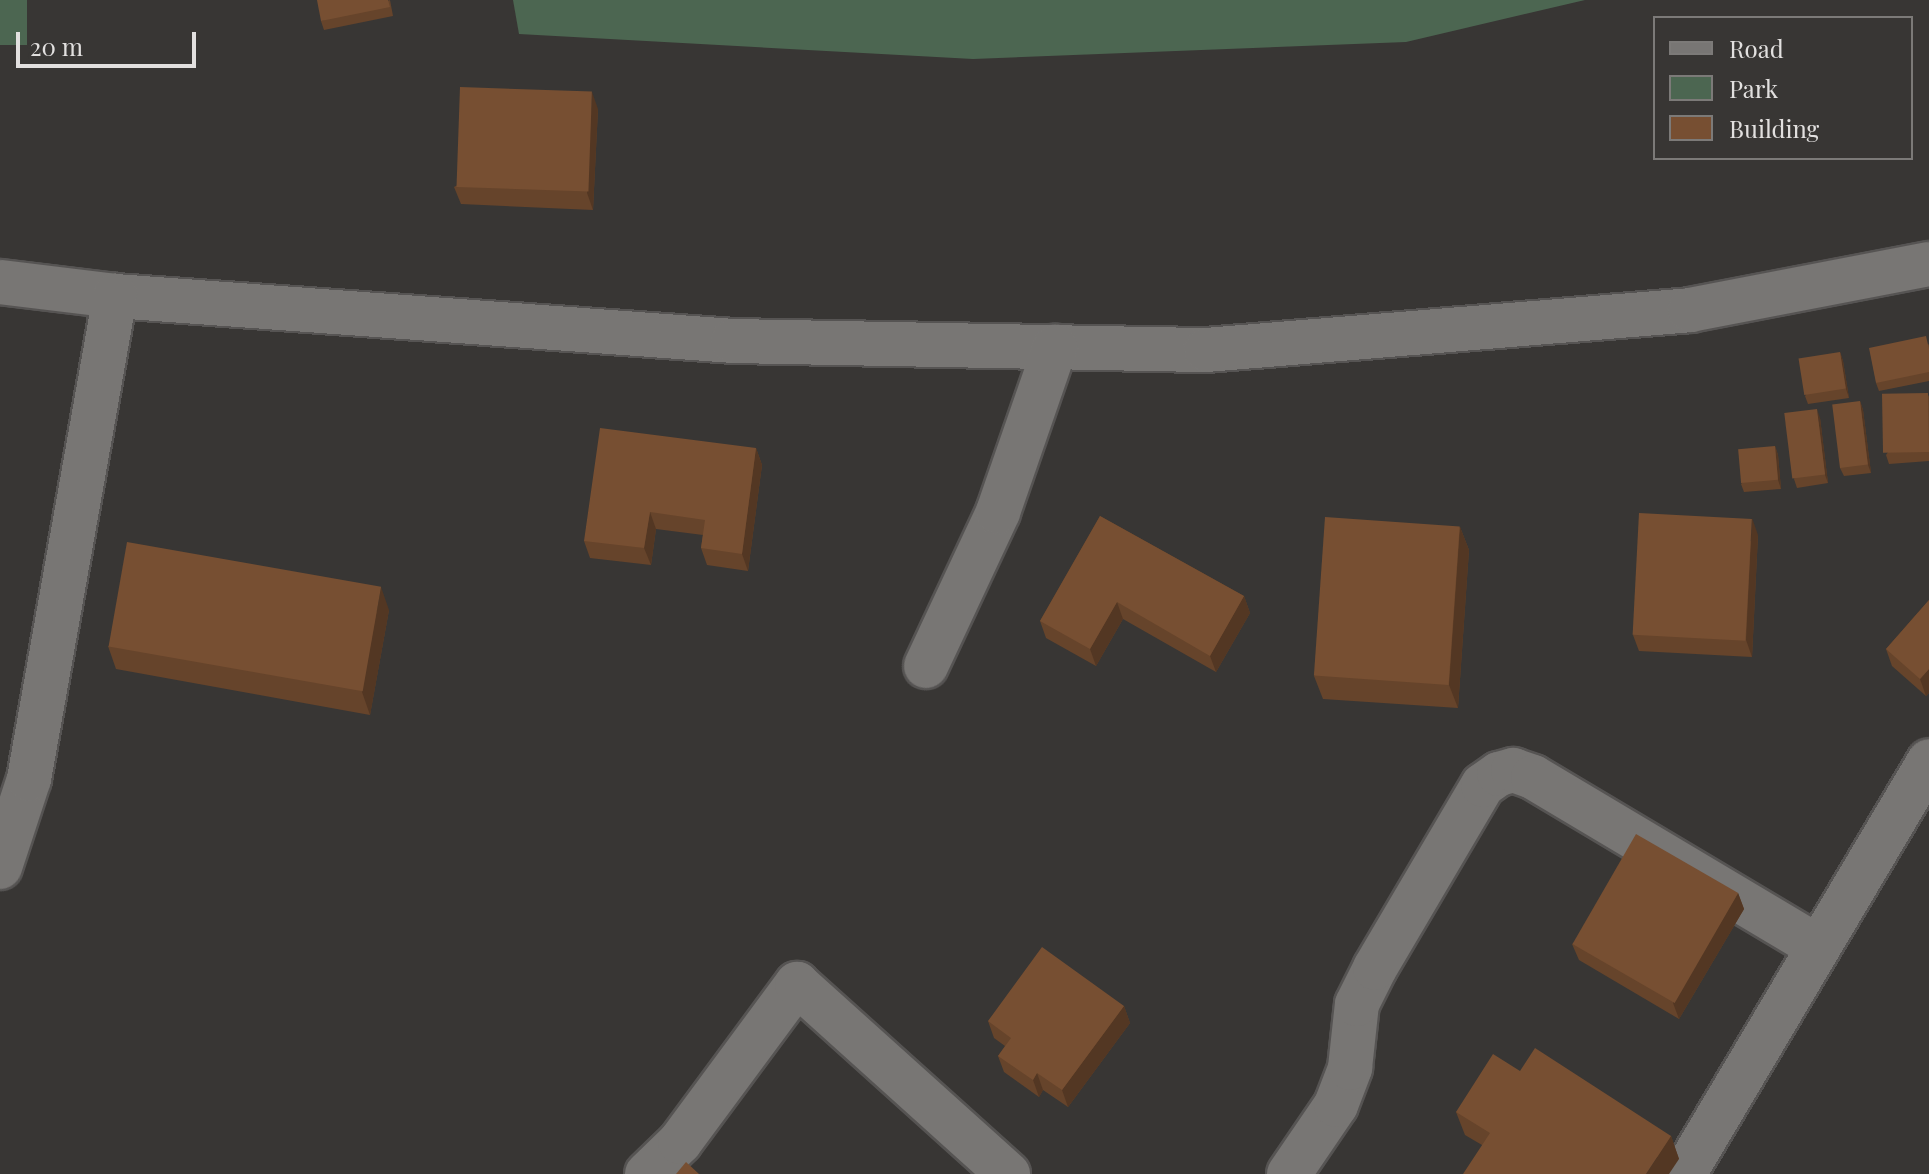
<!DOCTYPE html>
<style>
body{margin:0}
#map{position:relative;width:1929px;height:1174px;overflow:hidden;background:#383634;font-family:"Playfair Display",serif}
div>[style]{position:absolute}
.green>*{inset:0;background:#4c6651;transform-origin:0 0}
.roads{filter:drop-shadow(2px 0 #565453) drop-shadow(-2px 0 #565453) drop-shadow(0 2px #565453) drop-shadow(0 -2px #565453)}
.street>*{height:44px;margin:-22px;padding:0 22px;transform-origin:22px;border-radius:22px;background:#787674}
.wall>*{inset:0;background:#66442b}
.shaded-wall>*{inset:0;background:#533723}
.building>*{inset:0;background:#774f32;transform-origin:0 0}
span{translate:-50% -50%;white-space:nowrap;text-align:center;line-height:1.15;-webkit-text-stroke:8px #383634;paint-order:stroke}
.legend{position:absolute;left:1653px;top:16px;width:260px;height:144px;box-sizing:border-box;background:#383634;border:2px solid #7c7a78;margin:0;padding:10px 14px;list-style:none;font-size:24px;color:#e2e0df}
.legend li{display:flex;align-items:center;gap:16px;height:40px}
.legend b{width:40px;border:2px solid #7c7a78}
.scale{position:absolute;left:16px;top:32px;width:180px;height:36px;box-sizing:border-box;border:4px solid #e2e0df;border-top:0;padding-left:10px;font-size:24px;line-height:28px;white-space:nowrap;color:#e2e0df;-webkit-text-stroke:6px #383634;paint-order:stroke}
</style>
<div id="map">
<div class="green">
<i style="left:0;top:0;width:27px;height:45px"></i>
<i style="clip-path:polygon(513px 0,1585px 0,1406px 42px,973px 59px,519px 34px)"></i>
</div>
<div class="roads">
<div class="street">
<i style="left:0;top:282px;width:116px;rotate:6.9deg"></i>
<i style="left:115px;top:296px;width:620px;rotate:4.16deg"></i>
<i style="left:733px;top:341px;width:473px;rotate:1.1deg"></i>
<i style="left:1206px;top:350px;width:486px;rotate:-4.7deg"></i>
<i style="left:1690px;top:310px;width:243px;rotate:-10.9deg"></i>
<i style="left:926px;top:666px;width:170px;rotate:-64.9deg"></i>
<i style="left:998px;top:512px;width:175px;rotate:-70.9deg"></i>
<i style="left:0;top:867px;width:93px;rotate:-71.8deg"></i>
<i style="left:29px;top:779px;width:491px;rotate:-79.9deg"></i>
<i style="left:647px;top:1174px;width:46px;rotate:-44.1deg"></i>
<i style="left:680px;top:1142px;width:197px;rotate:-53.5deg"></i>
<i style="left:797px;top:984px;width:284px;rotate:42deg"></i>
<i style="left:1289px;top:1174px;width:83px;rotate:-55.7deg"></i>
<i style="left:1336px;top:1105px;width:40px;rotate:-69deg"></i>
<i style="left:1350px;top:1068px;width:64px;rotate:-83.8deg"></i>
<i style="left:1357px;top:1004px;width:40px;rotate:-63.4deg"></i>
<i style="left:1375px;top:968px;width:212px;rotate:-59.5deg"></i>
<i style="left:1483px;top:785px;width:19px;rotate:-35deg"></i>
<i style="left:1499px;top:774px;width:15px;rotate:-16deg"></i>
<i style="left:1513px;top:770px;width:21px;rotate:19deg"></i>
<i style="left:1533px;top:777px;width:332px;rotate:30.8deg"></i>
<i style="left:1684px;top:1174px;width:480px;rotate:-59.3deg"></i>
</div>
</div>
<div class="wall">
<i style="clip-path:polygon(390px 0,393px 16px,324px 30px,321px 21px)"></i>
<i style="clip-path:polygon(598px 109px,593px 210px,461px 204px,454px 187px)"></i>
<i style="clip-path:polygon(1929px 344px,1929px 381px,1879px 391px,1876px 383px)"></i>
<i style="clip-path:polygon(1840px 352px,1843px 361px,1849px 398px,1808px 404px,1805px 396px)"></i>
<i style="clip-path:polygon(1929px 395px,1929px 461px,1889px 464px,1886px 455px)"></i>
<i style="clip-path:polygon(1860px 401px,1863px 410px,1871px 473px,1844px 476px,1840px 468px)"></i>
<i style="clip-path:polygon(1820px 418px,1828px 483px,1797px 488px,1794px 479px)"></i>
<i style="clip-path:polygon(1775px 446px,1778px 455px,1781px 489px,1744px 492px,1741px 484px)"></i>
<i style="clip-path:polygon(756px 448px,762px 465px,748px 571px,707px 565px,701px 548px,703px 535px,656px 529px,651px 565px,590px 558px,584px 541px)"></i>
<i style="clip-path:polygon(1100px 516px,1244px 596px,1250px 613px,1216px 672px,1123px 619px,1096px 666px,1046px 638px,1040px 621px)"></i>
<i style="clip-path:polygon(1460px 527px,1469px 550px,1458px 708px,1323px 699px,1314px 676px)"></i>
<i style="clip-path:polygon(1758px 535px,1752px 657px,1639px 651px,1633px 635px)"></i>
<i style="clip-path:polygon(1929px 600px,1929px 693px,1926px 696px,1892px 666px,1886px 649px)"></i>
<i style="clip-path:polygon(389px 610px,370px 715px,116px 669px,108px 646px)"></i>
<i style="clip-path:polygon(1738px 893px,1744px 909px,1679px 1019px,1579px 960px,1572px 944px)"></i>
<i style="clip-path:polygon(1124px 1006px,1130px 1023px,1068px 1107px,1043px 1090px,1039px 1097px,1004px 1072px,998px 1056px,1005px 1046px,994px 1038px,988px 1021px)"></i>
<i style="clip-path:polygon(1520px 1071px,1671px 1136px,1679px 1159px,1482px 1145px,1465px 1135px,1456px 1112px)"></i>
</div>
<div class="shaded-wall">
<i style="clip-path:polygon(592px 92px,598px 109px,593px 210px,587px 193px)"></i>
<i style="clip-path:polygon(1840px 352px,1843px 361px,1849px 398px,1846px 389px)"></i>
<i style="clip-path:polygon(1860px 401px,1863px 410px,1871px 473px,1868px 465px)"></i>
<i style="clip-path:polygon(1817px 409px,1820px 418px,1828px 483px,1825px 475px)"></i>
<i style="clip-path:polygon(1775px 446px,1778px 455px,1781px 489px,1778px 480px)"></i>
<i style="clip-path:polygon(756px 448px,762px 465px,748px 571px,742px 554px)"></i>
<i style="clip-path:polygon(650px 512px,656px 529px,651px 565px,644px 548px)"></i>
<i style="clip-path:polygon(1752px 518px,1758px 535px,1752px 657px,1746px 640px)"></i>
<i style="clip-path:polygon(1460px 527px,1469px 550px,1458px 708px,1449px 685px)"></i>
<i style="clip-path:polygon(381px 587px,389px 610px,370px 715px,362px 692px)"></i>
<i style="clip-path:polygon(1244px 596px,1250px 613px,1216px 672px,1210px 656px)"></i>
<i style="clip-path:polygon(1117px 602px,1123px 619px,1096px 666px,1090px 649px)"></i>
<i style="clip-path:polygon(1929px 669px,1929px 693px,1926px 696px,1920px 679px)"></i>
<i style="clip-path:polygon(1738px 893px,1744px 909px,1679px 1019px,1673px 1003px)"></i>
<i style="clip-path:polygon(1124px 1006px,1130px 1023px,1068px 1107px,1062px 1090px)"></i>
<i style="clip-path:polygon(1037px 1073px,1043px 1090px,1039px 1097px,1033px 1080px)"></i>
<i style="clip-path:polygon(1671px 1136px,1679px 1159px,1669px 1174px,1646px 1174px)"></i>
</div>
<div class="building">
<i style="clip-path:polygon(317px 0,388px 0,390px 7px,321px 21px)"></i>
<i style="left:460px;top:87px;width:132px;height:100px;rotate:2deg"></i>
<i style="clip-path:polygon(1926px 336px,1929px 349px,1929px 372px,1876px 383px,1869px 348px)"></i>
<i style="left:1840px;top:352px;width:37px;height:42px;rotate:81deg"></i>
<i style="left:1928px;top:393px;width:59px;height:46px;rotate:89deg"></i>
<i style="left:1860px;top:401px;width:64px;height:28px;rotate:83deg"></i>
<i style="left:1817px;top:409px;width:66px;height:33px;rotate:83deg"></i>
<i style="clip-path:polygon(600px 428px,756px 448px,742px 554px,701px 548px,705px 520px,650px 512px,644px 548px,584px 541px)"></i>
<i style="left:1775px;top:446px;width:34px;height:37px;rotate:85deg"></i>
<i style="left:1639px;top:513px;width:113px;height:122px;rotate:3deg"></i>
<i style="clip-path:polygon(1100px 516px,1244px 596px,1210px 656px,1117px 602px,1090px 649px,1040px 621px)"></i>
<i style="left:1325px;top:517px;width:135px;height:159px;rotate:4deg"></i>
<i style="left:127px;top:542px;width:258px;height:106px;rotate:10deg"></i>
<i style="clip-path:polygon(1929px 600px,1929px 669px,1920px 679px,1886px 649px)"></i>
<i style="left:1636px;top:834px;width:118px;height:127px;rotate:30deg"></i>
<i style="clip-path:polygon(1042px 947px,1124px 1006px,1062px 1090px,1037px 1073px,1033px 1080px,998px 1056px,1011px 1038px,988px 1021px)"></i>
<i style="clip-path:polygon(1535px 1048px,1671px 1136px,1646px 1174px,1463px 1174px,1490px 1133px,1456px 1112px,1493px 1054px,1520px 1071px)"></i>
<i style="clip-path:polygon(686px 1162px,699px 1174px,676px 1174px)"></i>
</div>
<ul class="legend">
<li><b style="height:10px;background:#787674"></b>Road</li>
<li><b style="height:22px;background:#4c6651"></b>Park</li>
<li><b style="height:22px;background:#774f32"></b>Building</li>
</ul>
<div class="scale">20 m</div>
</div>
